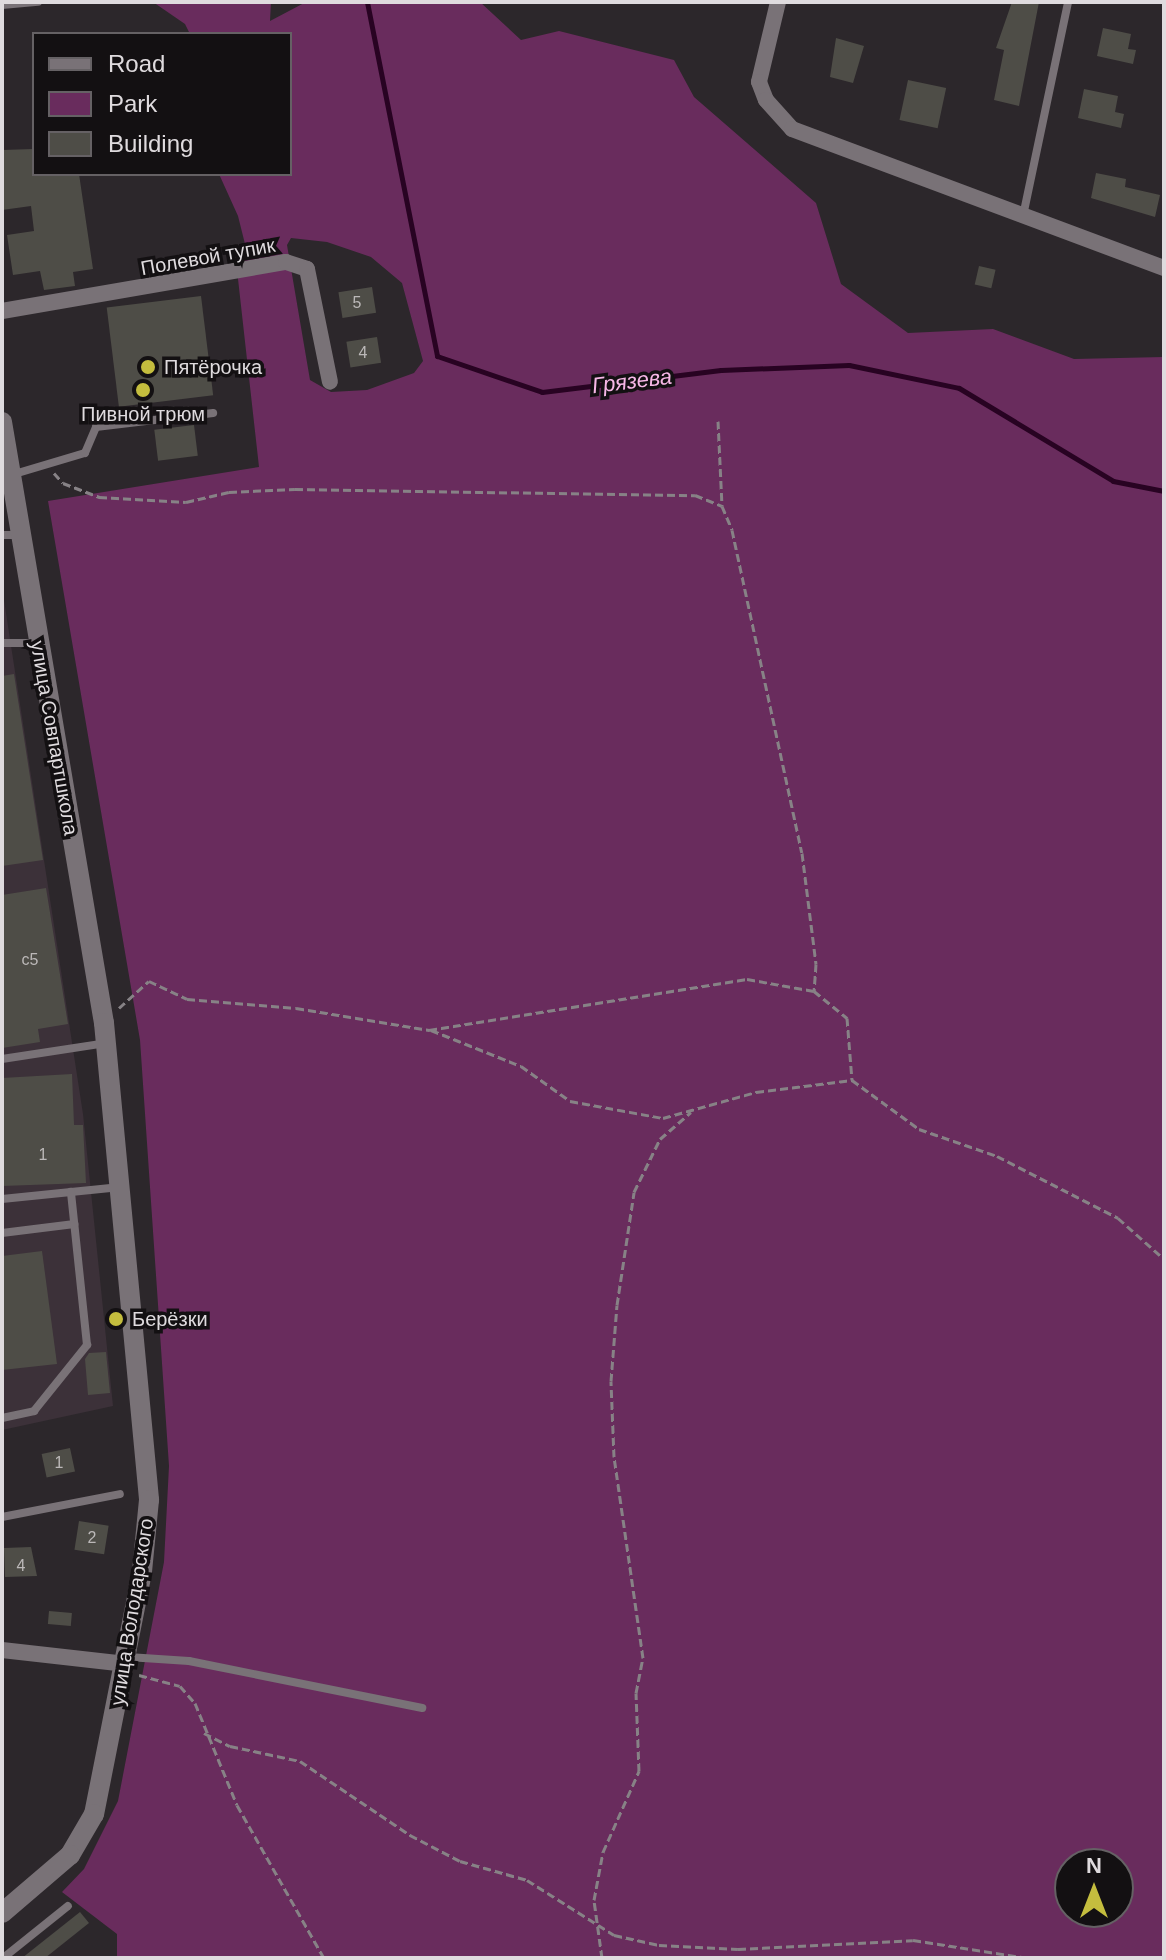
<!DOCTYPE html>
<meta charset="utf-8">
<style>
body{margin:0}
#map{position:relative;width:1166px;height:1960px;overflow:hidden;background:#2c272b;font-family:Helvetica,sans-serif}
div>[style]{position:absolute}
.built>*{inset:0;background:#3c3139}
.green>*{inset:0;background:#692c5d}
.stream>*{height:5px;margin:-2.5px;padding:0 2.5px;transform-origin:2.5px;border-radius:2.5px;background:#280322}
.building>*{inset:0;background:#4e4d47;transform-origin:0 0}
.path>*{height:3px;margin-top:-1.5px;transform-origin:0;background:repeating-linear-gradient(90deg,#878286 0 8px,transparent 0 12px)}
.lane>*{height:8px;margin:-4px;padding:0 4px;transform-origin:4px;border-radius:4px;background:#797277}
.street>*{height:16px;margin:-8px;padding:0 8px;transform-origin:8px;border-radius:8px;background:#797277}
.secondary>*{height:20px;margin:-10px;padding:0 10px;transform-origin:10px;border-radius:10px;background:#797277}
.dots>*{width:22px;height:22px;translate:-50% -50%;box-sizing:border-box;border:4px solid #131012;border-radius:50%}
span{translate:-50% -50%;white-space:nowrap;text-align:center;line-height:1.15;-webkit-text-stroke:7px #131012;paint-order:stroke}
.number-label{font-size:16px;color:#bbb8b8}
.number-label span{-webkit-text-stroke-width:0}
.street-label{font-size:20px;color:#dfdbde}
.poi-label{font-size:20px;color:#dfdbde}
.left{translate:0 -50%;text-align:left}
.water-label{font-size:22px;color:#f6b7e6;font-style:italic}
.frame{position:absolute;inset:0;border:4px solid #dfdbde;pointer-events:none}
.legend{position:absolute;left:32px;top:32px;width:260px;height:144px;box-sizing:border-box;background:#131012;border:2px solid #656164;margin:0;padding:10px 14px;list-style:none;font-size:24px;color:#dfdbde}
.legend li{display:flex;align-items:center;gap:16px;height:40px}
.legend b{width:40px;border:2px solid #656164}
.north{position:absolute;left:1054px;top:1848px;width:80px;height:80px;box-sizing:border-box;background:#131012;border:2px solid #656164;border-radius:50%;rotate:0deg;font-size:22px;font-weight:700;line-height:32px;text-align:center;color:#dfdbde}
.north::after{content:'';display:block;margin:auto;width:28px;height:36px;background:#c4bd3e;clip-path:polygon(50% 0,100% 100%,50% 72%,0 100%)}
</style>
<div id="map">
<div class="built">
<i style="clip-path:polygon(2px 587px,83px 1114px,113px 1406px,2px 1430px)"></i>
</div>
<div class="green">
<i style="clip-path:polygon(evenodd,153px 2px,271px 2px,270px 21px,306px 2px,480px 2px,521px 40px,559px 31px,674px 60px,694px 97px,816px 203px,841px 284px,908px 333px,993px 329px,1074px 359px,1164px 357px,1164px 1958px,117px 1958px,117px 1934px,62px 1892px,84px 1869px,118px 1801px,164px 1562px,169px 1466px,140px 1040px,48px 501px,259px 467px,236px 261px,248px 256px,238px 216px,219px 174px,290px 174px,290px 34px,190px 34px,185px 24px,153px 2px,291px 238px,327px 242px,371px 257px,402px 283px,423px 361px,414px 373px,367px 390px,331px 392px,310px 380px,287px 245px,291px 238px,153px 2px,1070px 1864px,1118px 1864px,1118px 1912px,1070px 1912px,1070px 1864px)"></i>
</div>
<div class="stream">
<i style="left:367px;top:2px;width:361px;rotate:78.8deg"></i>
<i style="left:437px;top:356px;width:111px;rotate:18.9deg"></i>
<i style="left:542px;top:392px;width:180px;rotate:-7deg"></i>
<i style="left:721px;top:370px;width:128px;rotate:-2.2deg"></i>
<i style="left:849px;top:365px;width:112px;rotate:11.8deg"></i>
<i style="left:959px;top:388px;width:180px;rotate:31.1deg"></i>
<i style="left:1113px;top:481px;width:52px;rotate:11.1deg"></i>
</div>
<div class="building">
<i style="clip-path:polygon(1012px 2px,1039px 2px,1019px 106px,994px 100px,1004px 50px,996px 48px)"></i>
<i style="clip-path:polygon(1103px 28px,1131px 34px,1128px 49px,1136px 50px,1133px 64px,1097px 56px)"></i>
<i style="clip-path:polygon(836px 38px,864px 46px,853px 83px,830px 77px)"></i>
<i style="left:908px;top:80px;width:39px;height:41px;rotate:12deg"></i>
<i style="clip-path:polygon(1084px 89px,1118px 96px,1115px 112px,1124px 114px,1121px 128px,1078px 118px)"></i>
<i style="clip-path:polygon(34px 149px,34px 174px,79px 174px,93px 269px,73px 272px,75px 286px,44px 290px,40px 271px,13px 275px,7px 235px,34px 231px,31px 206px,2px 210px,2px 150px)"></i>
<i style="clip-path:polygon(1096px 173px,1126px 179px,1125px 187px,1160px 195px,1155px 217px,1091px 198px)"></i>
<i style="left:979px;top:266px;width:17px;height:19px;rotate:13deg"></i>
<i style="left:372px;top:287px;width:26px;height:34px;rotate:81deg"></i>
<i style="left:201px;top:296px;width:100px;height:95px;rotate:83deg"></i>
<i style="left:377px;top:337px;width:26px;height:31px;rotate:81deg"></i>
<i style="left:194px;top:425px;width:31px;height:40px;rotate:83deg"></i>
<i style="clip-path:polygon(14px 674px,43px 860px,2px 866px,2px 676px)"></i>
<i style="clip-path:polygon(46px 888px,68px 1024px,38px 1029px,40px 1042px,2px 1048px,2px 895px)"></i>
<i style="clip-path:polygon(72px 1074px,74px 1125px,83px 1125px,86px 1183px,2px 1186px,2px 1078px)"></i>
<i style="clip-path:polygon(42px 1251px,57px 1364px,2px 1370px,2px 1256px)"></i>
<i style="clip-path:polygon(106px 1352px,110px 1393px,88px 1395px,85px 1359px,89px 1353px)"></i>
<i style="left:70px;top:1448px;width:24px;height:29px;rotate:78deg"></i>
<i style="left:79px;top:1521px;width:30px;height:29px;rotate:9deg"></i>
<i style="clip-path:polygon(31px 1547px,37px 1576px,5px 1577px,4px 1548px)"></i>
<i style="left:49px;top:1611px;width:23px;height:13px;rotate:5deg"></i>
<i style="clip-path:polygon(80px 1912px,89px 1923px,45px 1958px,22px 1958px)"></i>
</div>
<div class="path">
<i style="left:718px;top:421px;width:85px;rotate:87.3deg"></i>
<i style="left:54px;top:473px;width:13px;rotate:48deg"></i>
<i style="left:63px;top:483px;width:39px;rotate:21deg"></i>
<i style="left:99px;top:497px;width:87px;rotate:3.3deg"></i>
<i style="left:186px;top:502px;width:44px;rotate:-13.1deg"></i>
<i style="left:229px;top:492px;width:66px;rotate:-2.6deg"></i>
<i style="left:295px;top:489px;width:400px;rotate:0.9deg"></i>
<i style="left:695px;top:495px;width:29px;rotate:22deg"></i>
<i style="left:722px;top:506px;width:26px;rotate:67deg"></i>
<i style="left:732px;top:530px;width:330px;rotate:77.8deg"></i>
<i style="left:802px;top:853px;width:112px;rotate:82.8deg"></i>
<i style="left:816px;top:964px;width:27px;rotate:94deg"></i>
<i style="left:119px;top:1008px;width:40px;rotate:-42deg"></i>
<i style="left:149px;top:981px;width:42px;rotate:25.3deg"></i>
<i style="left:187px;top:999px;width:109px;rotate:4.7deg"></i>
<i style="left:296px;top:1008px;width:135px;rotate:9.4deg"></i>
<i style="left:429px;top:1030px;width:322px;rotate:-9.1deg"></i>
<i style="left:747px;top:979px;width:68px;rotate:10.2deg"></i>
<i style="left:814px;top:991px;width:43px;rotate:39.3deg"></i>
<i style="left:847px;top:1018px;width:62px;rotate:85.4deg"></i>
<i style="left:431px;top:1030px;width:97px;rotate:21.8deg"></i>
<i style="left:521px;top:1066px;width:60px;rotate:35.5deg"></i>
<i style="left:570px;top:1101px;width:95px;rotate:10.4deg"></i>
<i style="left:663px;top:1118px;width:97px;rotate:-15.6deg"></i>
<i style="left:756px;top:1092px;width:97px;rotate:-7.1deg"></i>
<i style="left:852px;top:1080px;width:83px;rotate:36.2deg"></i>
<i style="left:919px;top:1129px;width:83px;rotate:19.1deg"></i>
<i style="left:997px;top:1156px;width:136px;rotate:27.1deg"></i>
<i style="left:1118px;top:1218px;width:62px;rotate:41.7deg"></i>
<i style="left:139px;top:1675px;width:42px;rotate:15deg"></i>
<i style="left:180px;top:1686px;width:23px;rotate:49deg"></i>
<i style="left:195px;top:1703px;width:110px;rotate:67.6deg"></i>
<i style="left:237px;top:1805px;width:176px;rotate:60.4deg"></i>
<i style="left:204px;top:1733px;width:29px;rotate:27deg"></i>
<i style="left:230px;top:1746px;width:72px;rotate:12.1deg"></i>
<i style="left:300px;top:1761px;width:133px;rotate:33.9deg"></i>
<i style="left:410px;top:1835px;width:56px;rotate:27.5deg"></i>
<i style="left:460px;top:1861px;width:70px;rotate:15.8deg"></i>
<i style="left:527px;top:1880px;width:103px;rotate:32.3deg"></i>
<i style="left:614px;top:1935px;width:46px;rotate:12.5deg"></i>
<i style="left:659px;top:1945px;width:79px;rotate:2.9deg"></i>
<i style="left:738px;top:1949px;width:175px;rotate:-2.9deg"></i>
<i style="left:913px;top:1940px;width:116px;rotate:8.9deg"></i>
<i style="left:602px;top:1958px;width:59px;rotate:-97.9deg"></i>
<i style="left:594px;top:1900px;width:49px;rotate:-79.4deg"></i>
<i style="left:603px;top:1852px;width:89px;rotate:-66deg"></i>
<i style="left:639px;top:1771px;width:78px;rotate:-92.2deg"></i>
<i style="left:636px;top:1693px;width:36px;rotate:-79deg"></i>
<i style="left:643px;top:1658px;width:203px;rotate:-98.2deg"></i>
<i style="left:614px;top:1457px;width:76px;rotate:-92.3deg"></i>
<i style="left:611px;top:1381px;width:76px;rotate:-85.5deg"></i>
<i style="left:617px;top:1305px;width:114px;rotate:-81.4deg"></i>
<i style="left:634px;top:1192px;width:59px;rotate:-63.9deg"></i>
<i style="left:660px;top:1139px;width:41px;rotate:-41.1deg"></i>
</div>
<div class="lane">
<i style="left:2px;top:5px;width:36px;rotate:-5deg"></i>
<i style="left:1023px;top:216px;width:219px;rotate:-78.1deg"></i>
<i style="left:11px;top:475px;width:77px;rotate:-16.6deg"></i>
<i style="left:85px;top:453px;width:28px;rotate:-67deg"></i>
<i style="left:96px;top:427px;width:118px;rotate:-6.8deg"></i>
<i style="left:2px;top:535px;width:17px"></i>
<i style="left:2px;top:643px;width:35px"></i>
<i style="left:2px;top:1059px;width:105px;rotate:-8.7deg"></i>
<i style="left:2px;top:1199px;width:119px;rotate:-5.8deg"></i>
<i style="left:2px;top:1233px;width:73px;rotate:-7.1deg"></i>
<i style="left:2px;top:1418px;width:33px;rotate:-12deg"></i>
<i style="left:34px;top:1411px;width:85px;rotate:-51.2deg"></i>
<i style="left:87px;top:1345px;width:154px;rotate:-96deg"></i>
<i style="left:2px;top:1517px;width:120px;rotate:-11deg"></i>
<i style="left:128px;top:1657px;width:61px;rotate:3.8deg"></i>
<i style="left:189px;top:1661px;width:238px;rotate:11.4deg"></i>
<i style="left:3px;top:1958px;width:83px;rotate:-38.7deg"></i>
</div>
<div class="street">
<i style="left:778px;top:2px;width:82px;rotate:103.4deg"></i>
<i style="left:759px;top:82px;width:19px;rotate:69deg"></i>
<i style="left:766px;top:100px;width:39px;rotate:48deg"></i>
<i style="left:792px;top:129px;width:397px;rotate:20.5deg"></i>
<i style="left:2px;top:311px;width:288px;rotate:-9.8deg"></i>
<i style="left:286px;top:262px;width:22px;rotate:18deg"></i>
<i style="left:307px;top:269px;width:115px;rotate:78.5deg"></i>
<i style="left:2px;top:1650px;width:125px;rotate:6.4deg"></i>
</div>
<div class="secondary">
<i style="left:2px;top:422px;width:610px;rotate:80.37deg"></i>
<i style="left:104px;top:1023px;width:479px;rotate:84.6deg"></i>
<i style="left:149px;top:1500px;width:72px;rotate:95.6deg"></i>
<i style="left:142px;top:1572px;width:247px;rotate:101.2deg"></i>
<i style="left:94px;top:1814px;width:48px;rotate:120.3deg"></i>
<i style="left:70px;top:1855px;width:89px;rotate:139.5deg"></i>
</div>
<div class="dots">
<i style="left:148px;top:367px;background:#c4bd3e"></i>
<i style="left:143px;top:390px;background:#c4bd3e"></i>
<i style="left:116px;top:1319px;background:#c4bd3e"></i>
</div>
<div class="number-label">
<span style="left:357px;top:303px">5</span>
<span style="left:363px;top:353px">4</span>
<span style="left:30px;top:960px">с5</span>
<span style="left:43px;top:1155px">1</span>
<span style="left:59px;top:1463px">1</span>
<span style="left:92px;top:1538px">2</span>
<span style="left:21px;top:1566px">4</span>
</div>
<div class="street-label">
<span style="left:208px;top:257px;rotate:-10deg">Полевой тупик</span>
<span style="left:54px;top:738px;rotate:80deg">улица Совпартшкола</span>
<span style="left:132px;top:1612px;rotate:-81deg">улица Володарского</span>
</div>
<div class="poi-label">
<span class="left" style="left:164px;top:367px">Пятёрочка</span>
<span style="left:143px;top:414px">Пивной трюм</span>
<span class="left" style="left:132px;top:1319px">Берёзки</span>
</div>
<div class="water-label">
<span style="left:632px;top:381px;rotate:-7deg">Грязева</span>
</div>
<div class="frame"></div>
<ul class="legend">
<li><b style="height:10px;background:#797277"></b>Road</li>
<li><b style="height:22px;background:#692c5d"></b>Park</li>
<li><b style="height:22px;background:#4e4d47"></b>Building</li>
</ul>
<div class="north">N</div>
</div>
